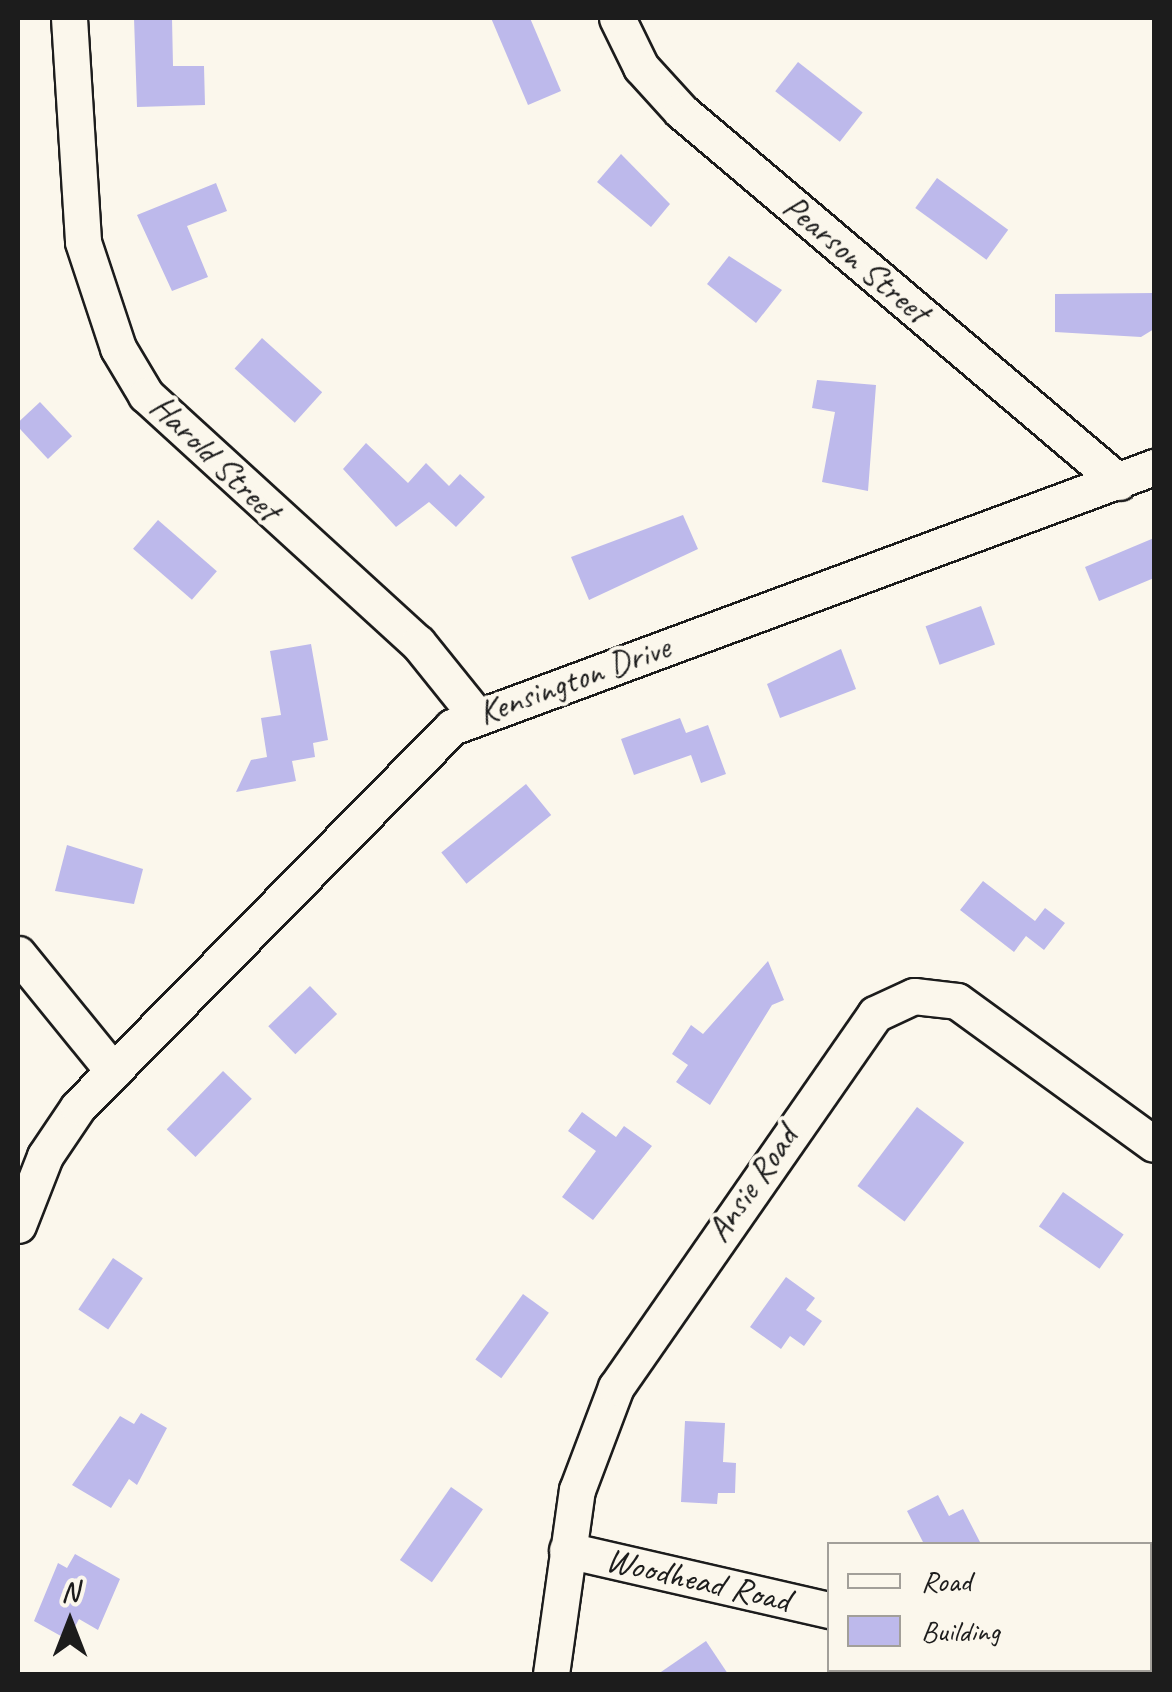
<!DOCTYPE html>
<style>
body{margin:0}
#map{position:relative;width:1172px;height:1692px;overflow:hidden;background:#fbf7ec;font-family:Caveat,sans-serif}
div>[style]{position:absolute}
.building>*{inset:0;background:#bdb9eb;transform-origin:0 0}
.roads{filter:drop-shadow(2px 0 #1c1c1c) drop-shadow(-2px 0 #1c1c1c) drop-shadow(0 2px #1c1c1c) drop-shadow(0 -2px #1c1c1c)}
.street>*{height:35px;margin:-17.5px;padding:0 17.5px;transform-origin:17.5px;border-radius:17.5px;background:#fbf7ec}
span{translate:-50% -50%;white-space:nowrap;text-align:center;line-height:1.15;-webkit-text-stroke:8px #fbf7ec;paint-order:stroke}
.street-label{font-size:35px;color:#1c1c1c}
.frame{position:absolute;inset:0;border:20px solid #1c1c1c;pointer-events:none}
.legend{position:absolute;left:827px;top:1542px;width:325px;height:130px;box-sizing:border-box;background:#fbf7ec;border:2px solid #a29f99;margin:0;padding:12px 18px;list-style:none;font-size:30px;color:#1c1c1c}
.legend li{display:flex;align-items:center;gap:20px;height:50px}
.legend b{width:50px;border:2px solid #a29f99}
.north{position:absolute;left:20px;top:1572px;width:100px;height:100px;-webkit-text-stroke:8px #fbf7ec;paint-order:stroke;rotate:0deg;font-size:28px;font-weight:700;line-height:40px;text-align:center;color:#1c1c1c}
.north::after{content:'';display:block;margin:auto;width:35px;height:45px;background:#1c1c1c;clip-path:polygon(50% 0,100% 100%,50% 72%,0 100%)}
</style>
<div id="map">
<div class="building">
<i style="clip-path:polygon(134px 18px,172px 18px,173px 66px,204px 66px,205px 105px,137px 107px)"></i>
<i style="clip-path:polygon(491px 18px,530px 18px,561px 91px,528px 105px)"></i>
<i style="left:798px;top:62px;width:82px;height:37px;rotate:38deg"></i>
<i style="clip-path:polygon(621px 154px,670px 204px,651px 227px,597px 182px)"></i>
<i style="left:937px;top:178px;width:88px;height:37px;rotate:36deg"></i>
<i style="clip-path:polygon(216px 183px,227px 211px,187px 226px,208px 277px,172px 291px,137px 215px)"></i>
<i style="clip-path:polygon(729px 256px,782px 290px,756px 323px,707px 284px)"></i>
<i style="clip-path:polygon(1154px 293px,1154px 329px,1141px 337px,1055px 332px,1055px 294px)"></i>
<i style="left:262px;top:338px;width:81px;height:41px;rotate:42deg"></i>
<i style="clip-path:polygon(817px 380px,876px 385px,868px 491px,822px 482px,835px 412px,812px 408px)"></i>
<i style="left:40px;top:402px;width:47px;height:33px;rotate:47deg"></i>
<i style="clip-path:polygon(366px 443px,408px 483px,426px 463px,449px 486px,460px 474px,485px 497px,456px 527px,429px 502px,396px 527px,343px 469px)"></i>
<i style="clip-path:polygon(683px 515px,698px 549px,589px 600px,571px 557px)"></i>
<i style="left:158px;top:520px;width:78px;height:38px;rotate:41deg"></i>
<i style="clip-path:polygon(1154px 538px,1154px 578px,1099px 601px,1085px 567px)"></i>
<i style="left:981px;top:606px;width:41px;height:59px;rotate:70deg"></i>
<i style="clip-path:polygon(311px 644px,328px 740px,313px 743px,315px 757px,292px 761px,296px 781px,236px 792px,251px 760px,267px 757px,261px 718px,281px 715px,270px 651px)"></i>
<i style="clip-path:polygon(841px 649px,856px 689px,780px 718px,767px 684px)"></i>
<i style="clip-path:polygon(680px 718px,686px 733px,708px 725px,726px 774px,701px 783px,691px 755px,634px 775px,621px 739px)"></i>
<i style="left:526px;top:784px;width:40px;height:109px;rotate:51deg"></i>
<i style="clip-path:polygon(67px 845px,143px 869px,134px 904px,55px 891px)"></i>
<i style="clip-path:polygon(983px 881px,1035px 921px,1045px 908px,1065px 923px,1044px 950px,1026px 936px,1014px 952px,960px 910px)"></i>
<i style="clip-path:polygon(768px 961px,784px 1000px,772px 1005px,710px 1105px,676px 1082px,688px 1065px,672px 1054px,691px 1025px,703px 1034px)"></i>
<i style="left:310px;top:986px;width:39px;height:58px;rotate:46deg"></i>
<i style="left:223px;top:1071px;width:40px;height:81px;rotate:44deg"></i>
<i style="left:917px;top:1107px;width:59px;height:99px;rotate:37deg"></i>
<i style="clip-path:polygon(582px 1112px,616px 1137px,624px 1126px,652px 1146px,593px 1220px,562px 1197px,596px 1151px,568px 1131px)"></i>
<i style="left:1063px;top:1192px;width:74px;height:42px;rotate:35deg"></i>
<i style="left:113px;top:1258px;width:36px;height:62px;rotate:34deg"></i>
<i style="clip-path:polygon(786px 1277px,815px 1298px,806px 1310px,822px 1321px,804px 1346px,790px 1336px,781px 1349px,750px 1327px)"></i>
<i style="left:523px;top:1294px;width:32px;height:81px;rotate:36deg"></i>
<i style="clip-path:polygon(141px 1413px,167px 1428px,137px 1485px,129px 1479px,111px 1508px,72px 1485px,120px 1416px,134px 1424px)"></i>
<i style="clip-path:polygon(685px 1421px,725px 1423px,723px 1462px,736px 1463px,735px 1493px,718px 1493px,717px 1504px,681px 1502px)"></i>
<i style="left:451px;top:1487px;width:39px;height:89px;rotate:35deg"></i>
<i style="clip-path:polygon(938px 1495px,949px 1516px,963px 1509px,981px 1544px,924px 1544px,907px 1511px)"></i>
<i style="clip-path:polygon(75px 1554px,120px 1579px,98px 1630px,79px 1619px,68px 1640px,34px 1621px,58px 1563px,67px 1568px)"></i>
<i style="clip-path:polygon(706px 1641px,728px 1674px,658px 1674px)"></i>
</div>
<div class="roads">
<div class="street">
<i style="left:69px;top:18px;width:224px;rotate:86.4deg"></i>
<i style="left:83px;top:242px;width:112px;rotate:71.7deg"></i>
<i style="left:118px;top:348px;width:55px;rotate:59.2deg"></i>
<i style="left:146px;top:395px;width:368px;rotate:42.4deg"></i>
<i style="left:418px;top:643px;width:91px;rotate:51.2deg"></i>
<i style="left:617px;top:18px;width:55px;rotate:63.9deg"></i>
<i style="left:641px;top:67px;width:59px;rotate:47.7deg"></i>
<i style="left:681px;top:111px;width:574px;rotate:40.27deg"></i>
<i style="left:18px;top:954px;width:151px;rotate:50.9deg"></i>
<i style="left:18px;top:1225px;width:74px;rotate:-68.6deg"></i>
<i style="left:45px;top:1156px;width:59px;rotate:-56deg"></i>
<i style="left:78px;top:1107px;width:533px;rotate:-45.46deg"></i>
<i style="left:452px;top:727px;width:749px;rotate:-20.32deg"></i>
<i style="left:567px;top:1550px;width:270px;rotate:12.9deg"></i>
<i style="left:945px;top:1670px;width:7px;rotate:34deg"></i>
<i style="left:551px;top:1674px;width:186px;rotate:-82deg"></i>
<i style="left:577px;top:1490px;width:110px;rotate:-69.3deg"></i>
<i style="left:616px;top:1387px;width:454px;rotate:-55.2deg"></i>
<i style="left:875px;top:1014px;width:43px;rotate:-24.8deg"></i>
<i style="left:914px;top:996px;width:43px;rotate:6.6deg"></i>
<i style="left:957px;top:1001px;width:243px;rotate:36deg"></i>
</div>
</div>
<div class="street-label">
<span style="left:856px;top:259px;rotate:40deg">Pearson Street</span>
<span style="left:215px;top:458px;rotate:44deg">Harold Street</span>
<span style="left:574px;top:680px;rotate:-20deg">Kensington Drive</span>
<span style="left:752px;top:1184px;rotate:-55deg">Ansie Road</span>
<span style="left:698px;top:1580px;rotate:13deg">Woodhead Road</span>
</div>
<div class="frame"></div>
<ul class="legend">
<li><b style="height:12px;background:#fbf7ec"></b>Road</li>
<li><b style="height:28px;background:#bdb9eb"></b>Building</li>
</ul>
<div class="north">N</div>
</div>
